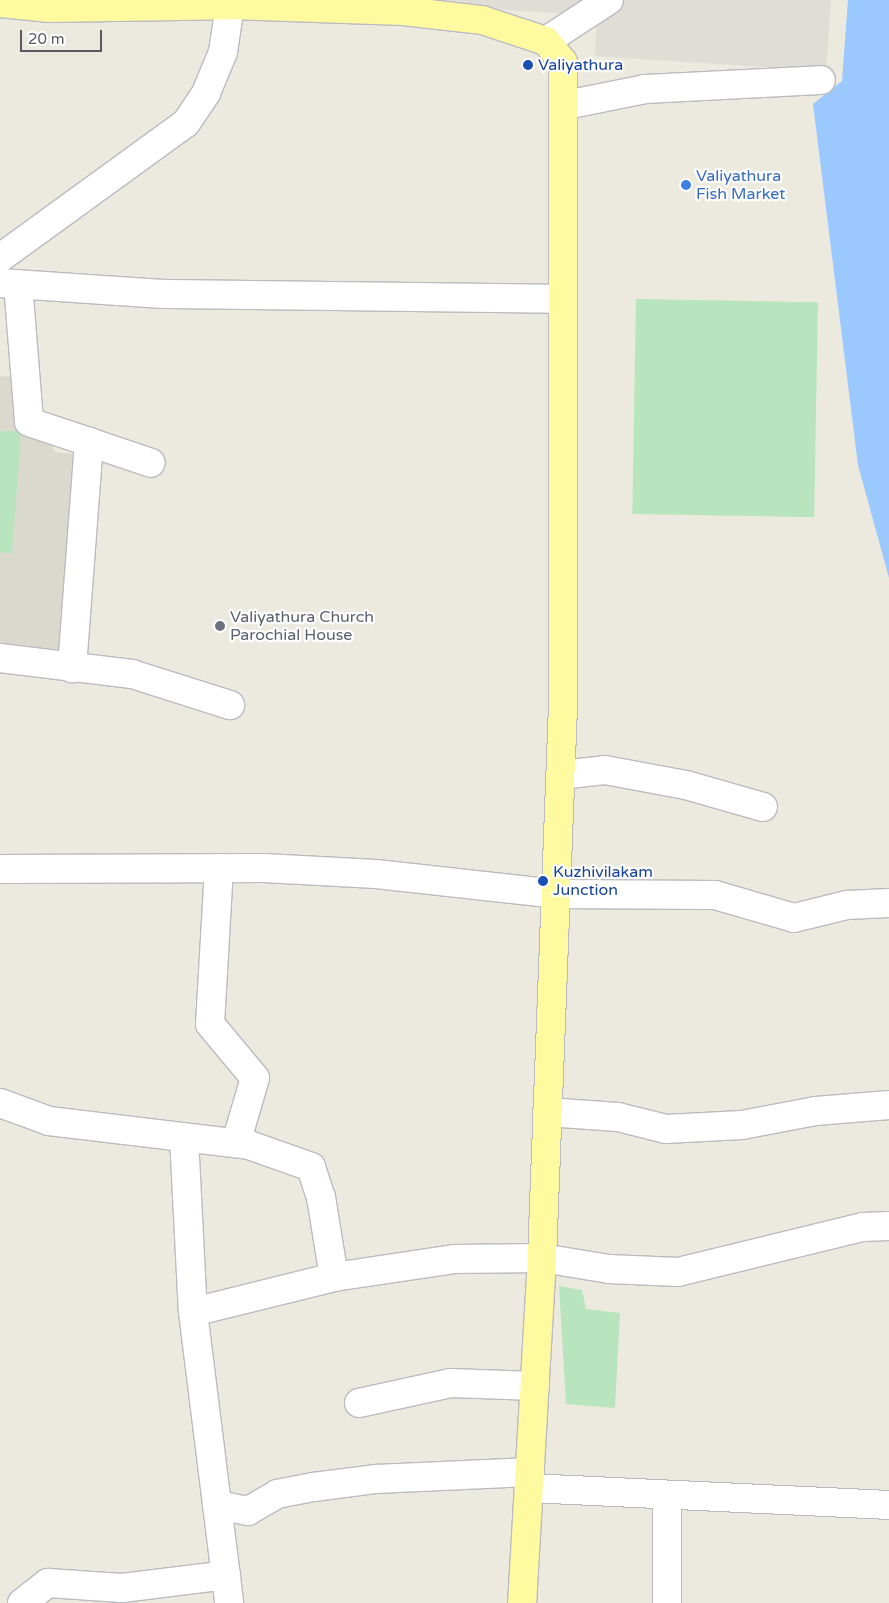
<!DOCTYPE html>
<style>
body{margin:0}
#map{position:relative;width:889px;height:1603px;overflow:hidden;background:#eceade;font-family:"Varela Round",sans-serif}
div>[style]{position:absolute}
.industrial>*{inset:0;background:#dfddd6}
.education>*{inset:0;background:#dbd9cd}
.green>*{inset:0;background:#b8e5bd;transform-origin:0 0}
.water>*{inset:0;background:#9bc8ff}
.roads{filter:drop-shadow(1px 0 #b9bbc1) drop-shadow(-1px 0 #b9bbc1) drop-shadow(0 1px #b9bbc1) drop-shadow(0 -1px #b9bbc1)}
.minor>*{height:28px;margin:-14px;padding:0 14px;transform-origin:14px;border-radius:14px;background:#fff}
.major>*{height:28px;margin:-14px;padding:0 14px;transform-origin:14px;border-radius:14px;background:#fffaa0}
.dots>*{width:14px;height:14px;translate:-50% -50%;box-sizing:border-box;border:2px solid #fff;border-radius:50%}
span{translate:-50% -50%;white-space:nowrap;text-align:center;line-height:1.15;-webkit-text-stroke:4.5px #fff;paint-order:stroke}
.transit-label{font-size:16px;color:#164399}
.left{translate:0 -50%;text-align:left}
.shop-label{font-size:16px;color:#366cbe}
.worship-label{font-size:16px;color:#5b616d}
.scale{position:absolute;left:20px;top:30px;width:82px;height:22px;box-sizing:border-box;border:2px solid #575a60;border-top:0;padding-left:6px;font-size:15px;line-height:18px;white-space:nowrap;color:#575a60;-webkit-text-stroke:4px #fff;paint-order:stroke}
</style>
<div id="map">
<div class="industrial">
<i style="clip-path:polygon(416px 0,831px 0,826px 71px,595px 56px,597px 16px,416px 4px)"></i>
</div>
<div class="education">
<i style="clip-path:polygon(0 376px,27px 378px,55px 452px,76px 454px,64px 658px,0 654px)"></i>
</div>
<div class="green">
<i style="left:636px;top:299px;width:182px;height:215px;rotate:1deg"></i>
<i style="clip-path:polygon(0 431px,21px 431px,12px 554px,0 552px)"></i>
<i style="clip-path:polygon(559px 1286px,582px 1290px,586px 1309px,620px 1313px,615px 1408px,566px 1404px)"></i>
</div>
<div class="water">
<i style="clip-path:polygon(848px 0,889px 0,889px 578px,858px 465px,813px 104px,842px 81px)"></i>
</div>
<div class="roads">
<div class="minor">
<i style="left:546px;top:41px;width:75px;rotate:-33.1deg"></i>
<i style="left:566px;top:105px;width:81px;rotate:-11.4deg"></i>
<i style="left:645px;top:89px;width:176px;rotate:-2.9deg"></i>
<i style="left:0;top:258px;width:230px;rotate:-36deg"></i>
<i style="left:186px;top:123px;width:36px;rotate:-56deg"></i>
<i style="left:206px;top:93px;width:44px;rotate:-67.5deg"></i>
<i style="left:223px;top:52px;width:48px;rotate:-81.5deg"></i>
<i style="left:0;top:283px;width:163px;rotate:3.9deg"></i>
<i style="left:163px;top:294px;width:399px;rotate:0.7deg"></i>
<i style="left:18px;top:284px;width:138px;rotate:85.4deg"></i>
<i style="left:29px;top:422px;width:63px;rotate:18.4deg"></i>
<i style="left:89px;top:442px;width:227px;rotate:94.3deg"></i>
<i style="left:89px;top:442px;width:65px;rotate:18.7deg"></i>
<i style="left:0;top:658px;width:133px;rotate:6.9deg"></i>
<i style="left:132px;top:674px;width:103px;rotate:17.6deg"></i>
<i style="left:560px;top:775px;width:45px;rotate:-6.3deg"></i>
<i style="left:605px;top:770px;width:82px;rotate:10.5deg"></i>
<i style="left:686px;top:785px;width:80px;rotate:15.9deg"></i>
<i style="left:219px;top:868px;width:156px;rotate:93.3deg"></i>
<i style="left:210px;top:1024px;width:70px;rotate:50.2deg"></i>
<i style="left:255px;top:1078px;width:68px;rotate:106.3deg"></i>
<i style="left:0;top:869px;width:264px;rotate:-0.2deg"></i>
<i style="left:264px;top:868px;width:112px;rotate:3.1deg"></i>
<i style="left:376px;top:874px;width:181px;rotate:6.3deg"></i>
<i style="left:556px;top:894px;width:159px;rotate:0.4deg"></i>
<i style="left:715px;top:895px;width:82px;rotate:16.2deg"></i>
<i style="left:794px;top:918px;width:55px;rotate:-13.8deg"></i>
<i style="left:847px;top:905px;width:42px;rotate:-2.7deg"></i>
<i style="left:0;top:1103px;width:52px;rotate:20.2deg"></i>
<i style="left:49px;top:1121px;width:201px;rotate:6.8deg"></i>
<i style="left:249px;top:1145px;width:66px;rotate:19.5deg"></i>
<i style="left:311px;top:1167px;width:32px;rotate:72deg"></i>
<i style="left:321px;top:1197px;width:81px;rotate:80.8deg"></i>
<i style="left:547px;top:1112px;width:71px;rotate:4deg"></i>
<i style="left:618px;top:1117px;width:49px;rotate:14deg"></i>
<i style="left:666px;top:1129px;width:76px;rotate:-3deg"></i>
<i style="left:742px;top:1125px;width:75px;rotate:-10.7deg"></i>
<i style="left:816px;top:1111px;width:73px;rotate:-4.7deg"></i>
<i style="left:184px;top:1137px;width:175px;rotate:87.1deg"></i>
<i style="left:193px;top:1312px;width:293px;rotate:82.9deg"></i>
<i style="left:193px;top:1312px;width:145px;rotate:-13.9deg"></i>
<i style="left:334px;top:1277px;width:121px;rotate:-8.5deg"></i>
<i style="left:454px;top:1259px;width:88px;rotate:-0.7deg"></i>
<i style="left:542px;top:1258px;width:68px;rotate:9.3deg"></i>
<i style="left:609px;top:1269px;width:69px;rotate:2.5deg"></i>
<i style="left:678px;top:1272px;width:190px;rotate:-13.7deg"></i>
<i style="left:863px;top:1227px;width:26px;rotate:-2deg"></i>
<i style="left:359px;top:1403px;width:94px;rotate:-12.3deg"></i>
<i style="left:451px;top:1383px;width:84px;rotate:2deg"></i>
<i style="left:529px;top:1488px;width:360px;rotate:2.7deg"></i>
<i style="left:217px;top:1505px;width:32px;rotate:11deg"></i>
<i style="left:248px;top:1511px;width:34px;rotate:-30deg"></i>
<i style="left:277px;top:1494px;width:38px;rotate:-11deg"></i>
<i style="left:314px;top:1487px;width:63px;rotate:-7.4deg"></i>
<i style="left:376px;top:1479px;width:154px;rotate:-2.6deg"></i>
<i style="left:22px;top:1603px;width:33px;rotate:-38deg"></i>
<i style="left:48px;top:1583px;width:74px;rotate:3.9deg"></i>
<i style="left:122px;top:1588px;width:105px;rotate:-7.1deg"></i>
<i style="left:667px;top:1603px;width:108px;rotate:-90deg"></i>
</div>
<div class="major">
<i style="left:0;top:3px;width:48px;rotate:5.9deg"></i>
<i style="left:48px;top:8px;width:182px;rotate:-0.9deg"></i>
<i style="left:230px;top:5px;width:173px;rotate:2deg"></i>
<i style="left:403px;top:11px;width:80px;rotate:6.5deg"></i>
<i style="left:482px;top:20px;width:67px;rotate:18.2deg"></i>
<i style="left:546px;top:41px;width:27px;rotate:51deg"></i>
<i style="left:563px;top:62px;width:644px;rotate:90deg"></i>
<i style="left:563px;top:706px;width:552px;rotate:92.18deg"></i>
<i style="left:542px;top:1258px;width:346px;rotate:93.3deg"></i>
</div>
</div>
<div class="dots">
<i style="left:528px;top:65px;background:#1a4fb4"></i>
<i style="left:686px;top:185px;background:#3f7fe0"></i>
<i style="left:220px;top:626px;background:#6b7280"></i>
<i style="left:543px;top:881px;background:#1a4fb4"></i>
</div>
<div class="transit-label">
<span class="left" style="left:538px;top:65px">Valiyathura</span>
<span class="left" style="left:553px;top:881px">Kuzhivilakam<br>Junction</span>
</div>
<div class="shop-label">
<span class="left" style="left:696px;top:185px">Valiyathura<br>Fish Market</span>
</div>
<div class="worship-label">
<span class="left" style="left:230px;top:626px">Valiyathura Church<br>Parochial House</span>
</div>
<div class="scale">20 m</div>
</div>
